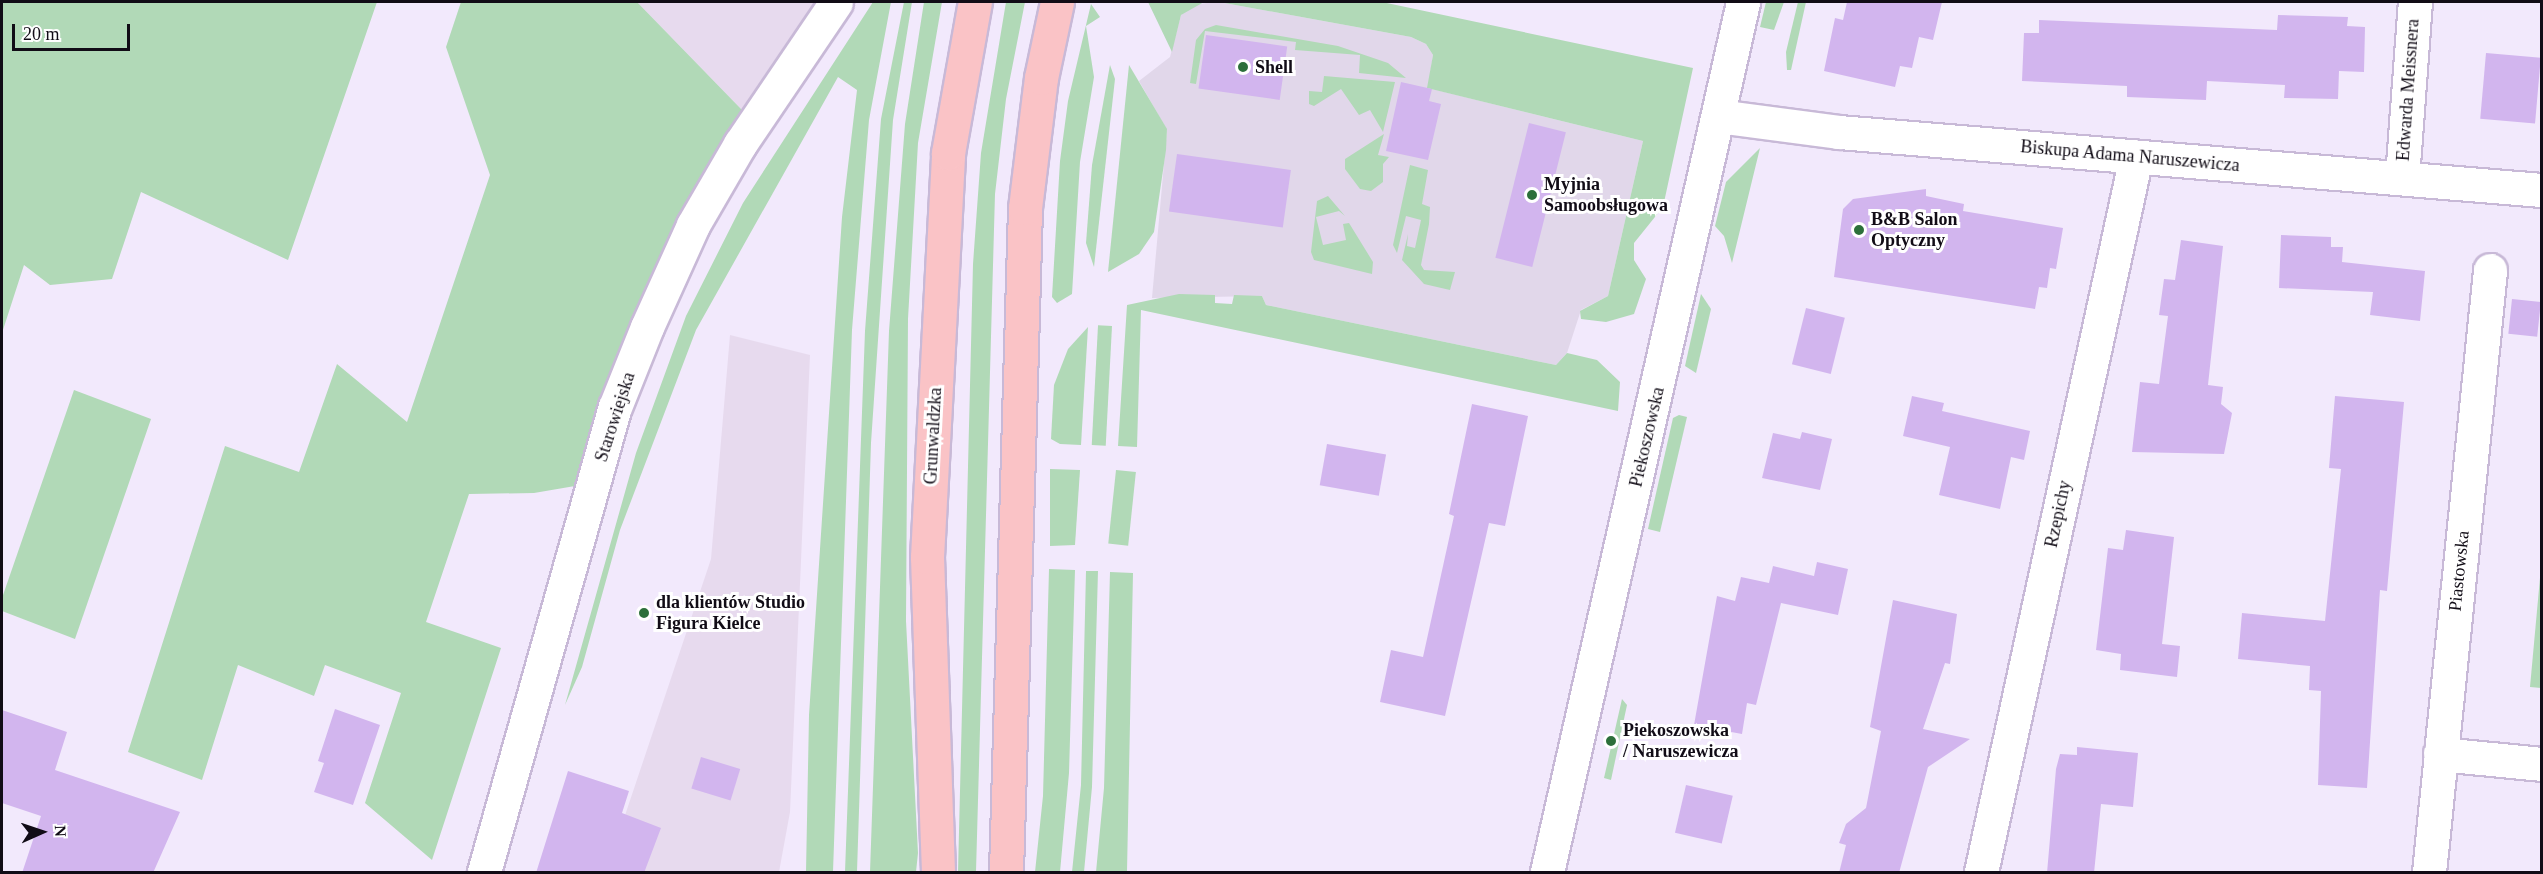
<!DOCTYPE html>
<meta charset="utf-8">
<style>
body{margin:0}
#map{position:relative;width:2543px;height:874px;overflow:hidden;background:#f2e9fc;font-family:"Times New Roman",serif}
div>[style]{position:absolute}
.commercial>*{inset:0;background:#e1d7ea}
.industrial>*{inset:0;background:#e7daee}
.green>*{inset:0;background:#b1d9b7;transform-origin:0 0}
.building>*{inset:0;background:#d2b5ee;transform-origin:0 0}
.roads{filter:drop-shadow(2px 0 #c8b9d7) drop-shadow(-2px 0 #c8b9d7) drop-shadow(0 2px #c8b9d7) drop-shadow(0 -2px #c8b9d7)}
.minor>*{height:33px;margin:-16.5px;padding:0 16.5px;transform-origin:16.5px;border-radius:16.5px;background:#fff}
.major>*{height:33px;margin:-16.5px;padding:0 16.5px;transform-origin:16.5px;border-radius:16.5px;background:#fac3c6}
.dots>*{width:16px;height:16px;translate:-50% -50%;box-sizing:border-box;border:3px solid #fff;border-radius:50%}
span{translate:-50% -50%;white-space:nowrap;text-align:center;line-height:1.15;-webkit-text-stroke:6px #fff;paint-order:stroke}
.poi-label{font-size:18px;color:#110c16;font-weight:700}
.left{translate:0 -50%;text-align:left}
.street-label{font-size:18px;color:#110c16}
.frame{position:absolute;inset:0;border:3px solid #110c16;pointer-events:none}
.north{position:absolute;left:12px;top:802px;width:60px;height:60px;-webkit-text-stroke:4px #fff;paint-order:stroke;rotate:87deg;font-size:16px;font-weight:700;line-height:24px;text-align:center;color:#110c16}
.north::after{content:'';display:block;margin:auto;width:21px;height:27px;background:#110c16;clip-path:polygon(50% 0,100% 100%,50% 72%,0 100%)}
.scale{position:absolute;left:12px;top:24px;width:118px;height:27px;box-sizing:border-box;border:3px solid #110c16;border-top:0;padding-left:8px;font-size:18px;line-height:21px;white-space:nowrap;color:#110c16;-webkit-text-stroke:4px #fff;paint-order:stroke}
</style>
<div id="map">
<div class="commercial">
<i style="clip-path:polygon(1219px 2px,1411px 37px,1426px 44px,1433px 55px,1428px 88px,1643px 141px,1608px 296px,1581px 310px,1567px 353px,1556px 365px,1266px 305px,1262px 296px,1152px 298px,1167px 130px,1139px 81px,1170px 57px,1181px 15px,1195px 4px)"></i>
</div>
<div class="industrial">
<i style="clip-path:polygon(637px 2px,816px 2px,742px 110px)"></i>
<i style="clip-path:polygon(730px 335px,810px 355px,790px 812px,779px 872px,606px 872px,711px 559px)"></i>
</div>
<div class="green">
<i style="clip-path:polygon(2px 2px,377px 2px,288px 260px,141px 192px,112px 279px,50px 285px,24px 265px,2px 333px)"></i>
<i style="clip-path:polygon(461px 2px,637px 2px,742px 110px,690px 197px,645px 288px,609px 377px,575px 486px,534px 493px,469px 494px,426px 622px,501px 648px,432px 860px,365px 803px,401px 693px,325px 665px,314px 696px,238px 665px,202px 780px,128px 752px,225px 446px,299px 472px,337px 364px,407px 422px,490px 175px,446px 47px)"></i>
<i style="clip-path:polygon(873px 2px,891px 2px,869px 120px,852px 330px,833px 872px,806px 872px,809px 715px,842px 217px,857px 90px,838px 77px,696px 330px,620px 530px,582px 667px,565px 705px,636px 453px,686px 316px,743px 203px)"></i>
<i style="clip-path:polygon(904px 2px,912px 2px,893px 120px,871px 443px,857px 872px,845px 872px,865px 331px,881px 119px)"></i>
<i style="clip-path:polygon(924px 2px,942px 2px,918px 143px,908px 319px,906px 621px,918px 853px,916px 872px,870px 872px,889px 331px,905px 124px)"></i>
<i style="clip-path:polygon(1006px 2px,1025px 2px,1006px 99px,995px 194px,976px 872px,958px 872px,973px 264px,981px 153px)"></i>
<i style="clip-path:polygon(1148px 2px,1204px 2px,1181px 15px,1172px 52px)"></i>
<i style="clip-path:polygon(1219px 2px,1382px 2px,1693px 68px,1663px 207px,1634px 243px,1634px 260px,1646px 279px,1634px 314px,1606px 322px,1581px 319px,1580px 311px,1608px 296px,1643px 141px,1427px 88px,1433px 55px,1426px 44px,1411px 37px)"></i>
<i style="clip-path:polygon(1766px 2px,1784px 2px,1774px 30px,1760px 27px)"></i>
<i style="clip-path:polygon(1798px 2px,1806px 2px,1791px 70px,1787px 70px,1786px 52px)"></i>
<i style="clip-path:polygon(1091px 4px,1100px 17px,1086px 26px,1094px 77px,1080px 162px,1072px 294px,1057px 303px,1052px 297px,1060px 161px,1068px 101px)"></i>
<i style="clip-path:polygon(1216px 25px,1338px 46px,1388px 63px,1406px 78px,1359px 73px,1360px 55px,1295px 50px,1296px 42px,1205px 31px,1196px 84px,1190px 83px,1196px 40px,1205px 29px)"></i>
<i style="clip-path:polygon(1110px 65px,1115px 79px,1094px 267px,1086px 243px,1092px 165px)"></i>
<i style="clip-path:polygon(1129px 65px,1167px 129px,1166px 150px,1154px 232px,1139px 254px,1108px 272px)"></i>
<i style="clip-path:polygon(1324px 76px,1395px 82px,1383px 132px,1370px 110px,1359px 115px,1341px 89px,1314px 106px,1309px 104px,1309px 91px,1322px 92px)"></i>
<i style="clip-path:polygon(1384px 134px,1378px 155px,1389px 157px,1383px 164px,1383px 182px,1371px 191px,1360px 189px,1345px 169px,1345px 159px)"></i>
<i style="clip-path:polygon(1760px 148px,1732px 263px,1724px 236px,1715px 226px,1726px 182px)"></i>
<i style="clip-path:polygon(1410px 165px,1428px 170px,1422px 204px,1430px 207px,1429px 224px,1421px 265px,1424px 270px,1455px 272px,1450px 290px,1424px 284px,1402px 260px,1408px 234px,1407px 246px,1415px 248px,1421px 220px,1406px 216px,1397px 253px,1393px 245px)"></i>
<i style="clip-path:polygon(1328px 196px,1345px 216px,1339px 211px,1316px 217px,1323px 245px,1346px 240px,1343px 224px,1349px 223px,1373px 262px,1372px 274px,1314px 260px,1311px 252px,1317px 201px)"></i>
<i style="clip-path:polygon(1179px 294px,1215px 295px,1215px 303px,1232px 304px,1234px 295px,1262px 296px,1266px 305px,1556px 365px,1567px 353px,1597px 360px,1620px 382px,1618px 411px,1141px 310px,1137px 447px,1118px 446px,1127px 305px)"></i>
<i style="clip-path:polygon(1701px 294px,1711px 309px,1696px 373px,1685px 366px)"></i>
<i style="left:1112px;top:326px;width:120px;height:14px;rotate:93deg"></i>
<i style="clip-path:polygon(1088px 327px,1081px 445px,1060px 444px,1051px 439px,1054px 385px,1068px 349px)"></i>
<i style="clip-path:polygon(74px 390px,151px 419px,75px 639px,2px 611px,2px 598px)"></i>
<i style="clip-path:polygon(1679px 415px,1687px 417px,1660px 532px,1648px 529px,1673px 418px)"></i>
<i style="clip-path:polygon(1050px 469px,1080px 470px,1075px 545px,1050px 546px)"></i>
<i style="left:1116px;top:470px;width:20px;height:74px;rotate:6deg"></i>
<i style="clip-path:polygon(2541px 567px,2541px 688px,2530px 687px)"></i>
<i style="clip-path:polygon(1049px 569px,1075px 570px,1069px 773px,1060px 872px,1035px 872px,1043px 796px)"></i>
<i style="clip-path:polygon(1086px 571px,1098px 571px,1092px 787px,1084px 872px,1072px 872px,1081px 785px)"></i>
<i style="clip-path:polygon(1110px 572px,1133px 573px,1127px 872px,1096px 872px,1104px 788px)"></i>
<i style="clip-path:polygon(1622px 699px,1627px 705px,1611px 780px,1604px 778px)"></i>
</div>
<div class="building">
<i style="clip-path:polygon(1847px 2px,1942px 2px,1933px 40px,1919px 37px,1912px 68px,1900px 66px,1895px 87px,1824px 71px,1835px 18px,1843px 20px)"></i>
<i style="clip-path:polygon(2278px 15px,2348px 17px,2347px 26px,2365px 27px,2364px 72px,2339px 71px,2338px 99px,2284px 98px,2285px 85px,2207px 81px,2206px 100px,2127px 97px,2127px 86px,2022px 81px,2024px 33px,2039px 33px,2039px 20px,2277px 30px)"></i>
<i style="left:1206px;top:35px;width:82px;height:54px;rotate:8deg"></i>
<i style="left:2486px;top:53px;width:55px;height:66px;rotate:5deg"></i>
<i style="clip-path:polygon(1401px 82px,1432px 89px,1429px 101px,1441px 104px,1428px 160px,1386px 151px)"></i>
<i style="left:1529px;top:123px;width:38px;height:139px;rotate:14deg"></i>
<i style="left:1177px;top:154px;width:115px;height:58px;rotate:8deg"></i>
<i style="clip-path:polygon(1926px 189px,1926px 196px,1964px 204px,1963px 211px,2063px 228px,2056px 269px,2050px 268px,2047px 288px,2039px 287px,2035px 309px,1834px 277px,1843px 209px,1853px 199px)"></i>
<i style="clip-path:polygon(2281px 235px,2331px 237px,2331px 247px,2343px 247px,2342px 262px,2425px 271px,2420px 321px,2370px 315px,2373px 292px,2279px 288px)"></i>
<i style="clip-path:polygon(2181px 240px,2223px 246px,2208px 385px,2223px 387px,2221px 404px,2232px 413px,2224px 454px,2132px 452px,2140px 382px,2159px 384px,2168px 316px,2159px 315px,2164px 279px,2175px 280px)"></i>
<i style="left:2512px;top:299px;width:29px;height:35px;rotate:6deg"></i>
<i style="left:1806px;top:308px;width:40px;height:58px;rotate:14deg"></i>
<i style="clip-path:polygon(1912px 396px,1944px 403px,1942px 411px,2030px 431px,2024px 460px,2011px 457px,2000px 509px,1939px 495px,1950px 447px,1903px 436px)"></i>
<i style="clip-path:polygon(2335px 396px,2404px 402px,2387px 591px,2380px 590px,2367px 788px,2318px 785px,2321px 691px,2309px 690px,2310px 666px,2238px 659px,2242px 613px,2325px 621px,2341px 469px,2329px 468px)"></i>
<i style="clip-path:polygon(1472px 404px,1528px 416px,1505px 526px,1489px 523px,1445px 716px,1380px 702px,1391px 650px,1423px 657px,1454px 516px,1449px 514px)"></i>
<i style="clip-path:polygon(1802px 432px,1832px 439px,1820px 490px,1762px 478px,1773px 433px,1800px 439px)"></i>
<i style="left:1327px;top:444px;width:60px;height:42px;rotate:10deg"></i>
<i style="clip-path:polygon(2126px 530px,2174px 537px,2162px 644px,2180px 646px,2177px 677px,2120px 670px,2121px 654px,2096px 650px,2108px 548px,2123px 550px)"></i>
<i style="clip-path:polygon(1817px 562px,1848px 569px,1838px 615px,1781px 603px,1756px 705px,1747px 703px,1742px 734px,1694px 725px,1717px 596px,1735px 601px,1741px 577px,1769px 583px,1773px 566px,1814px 576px)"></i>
<i style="clip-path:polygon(1893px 600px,1957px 614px,1950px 664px,1945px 663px,1923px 729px,1970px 739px,1928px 767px,1899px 873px,1839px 873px,1846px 845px,1839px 843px,1846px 824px,1866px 808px,1881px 731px,1870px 727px)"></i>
<i style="clip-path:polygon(335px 709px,380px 725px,353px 805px,314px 792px,324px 763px,318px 761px)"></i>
<i style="clip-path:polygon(2px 710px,67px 732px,55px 770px,180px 812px,153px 873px,22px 873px,41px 816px,2px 803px)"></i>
<i style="clip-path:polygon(2077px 747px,2138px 753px,2133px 807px,2101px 804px,2094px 873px,2047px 873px,2056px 769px,2060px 754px,2077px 755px)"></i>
<i style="left:701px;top:757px;width:41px;height:33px;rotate:17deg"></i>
<i style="clip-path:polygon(568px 771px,629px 791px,622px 813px,661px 828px,644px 873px,536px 873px)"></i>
<i style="left:1686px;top:785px;width:48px;height:49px;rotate:13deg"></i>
</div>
<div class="roads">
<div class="minor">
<i style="left:1718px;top:116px;width:122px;rotate:7.5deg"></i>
<i style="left:1839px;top:132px;width:705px;rotate:4.72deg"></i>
<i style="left:2402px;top:178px;width:176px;rotate:-85.8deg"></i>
<i style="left:2440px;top:754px;width:102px;rotate:5.6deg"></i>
<i style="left:484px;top:872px;width:483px;rotate:-74.3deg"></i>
<i style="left:615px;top:407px;width:86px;rotate:-68.2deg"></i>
<i style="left:647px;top:327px;width:112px;rotate:-65.7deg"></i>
<i style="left:693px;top:225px;width:94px;rotate:-59.9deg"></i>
<i style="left:740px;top:144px;width:171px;rotate:-55.9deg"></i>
<i style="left:1547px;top:872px;width:892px;rotate:-77.3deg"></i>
<i style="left:1981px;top:872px;width:732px;rotate:-77.77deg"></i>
<i style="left:2429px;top:872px;width:605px;rotate:-84.21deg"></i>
</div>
<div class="major">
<i style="left:938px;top:872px;width:315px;rotate:-92deg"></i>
<i style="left:927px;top:557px;width:405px;rotate:-87deg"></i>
<i style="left:948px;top:153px;width:153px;rotate:-79.9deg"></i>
<i style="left:1006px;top:872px;width:664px;rotate:-88.36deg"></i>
<i style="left:1025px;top:208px;width:131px;rotate:-83deg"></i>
<i style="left:1041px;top:78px;width:78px;rotate:-78.1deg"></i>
</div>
</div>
<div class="dots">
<i style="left:1243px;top:67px;background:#2c6f3a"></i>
<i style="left:1532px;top:195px;background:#2c6f3a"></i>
<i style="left:1859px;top:230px;background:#2c6f3a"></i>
<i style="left:644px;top:613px;background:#2c6f3a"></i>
<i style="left:1611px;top:741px;background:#2c6f3a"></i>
</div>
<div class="poi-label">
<span class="left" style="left:1255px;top:67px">Shell</span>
<span class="left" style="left:1544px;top:195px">Myjnia<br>Samoobsługowa</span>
<span class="left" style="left:1871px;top:230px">B&amp;B Salon<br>Optyczny</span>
<span class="left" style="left:656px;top:613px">dla klientów Studio<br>Figura Kielce</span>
<span class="left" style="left:1623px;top:741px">Piekoszowska<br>/ Naruszewicza</span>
</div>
<div class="street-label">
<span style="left:2408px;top:90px;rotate:-86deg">Edwarda Meissnera</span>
<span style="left:2130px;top:156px;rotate:5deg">Biskupa Adama Naruszewicza</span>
<span style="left:615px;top:417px;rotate:-72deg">Starowiejska</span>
<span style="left:933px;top:436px;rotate:-87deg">Grunwaldzka</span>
<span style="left:1647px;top:437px;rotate:-77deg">Piekoszowska</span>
<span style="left:2058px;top:514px;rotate:-78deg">Rzepichy</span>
<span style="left:2459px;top:571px;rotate:-84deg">Piastowska</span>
</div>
<div class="frame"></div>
<div class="north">N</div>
<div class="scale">20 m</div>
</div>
